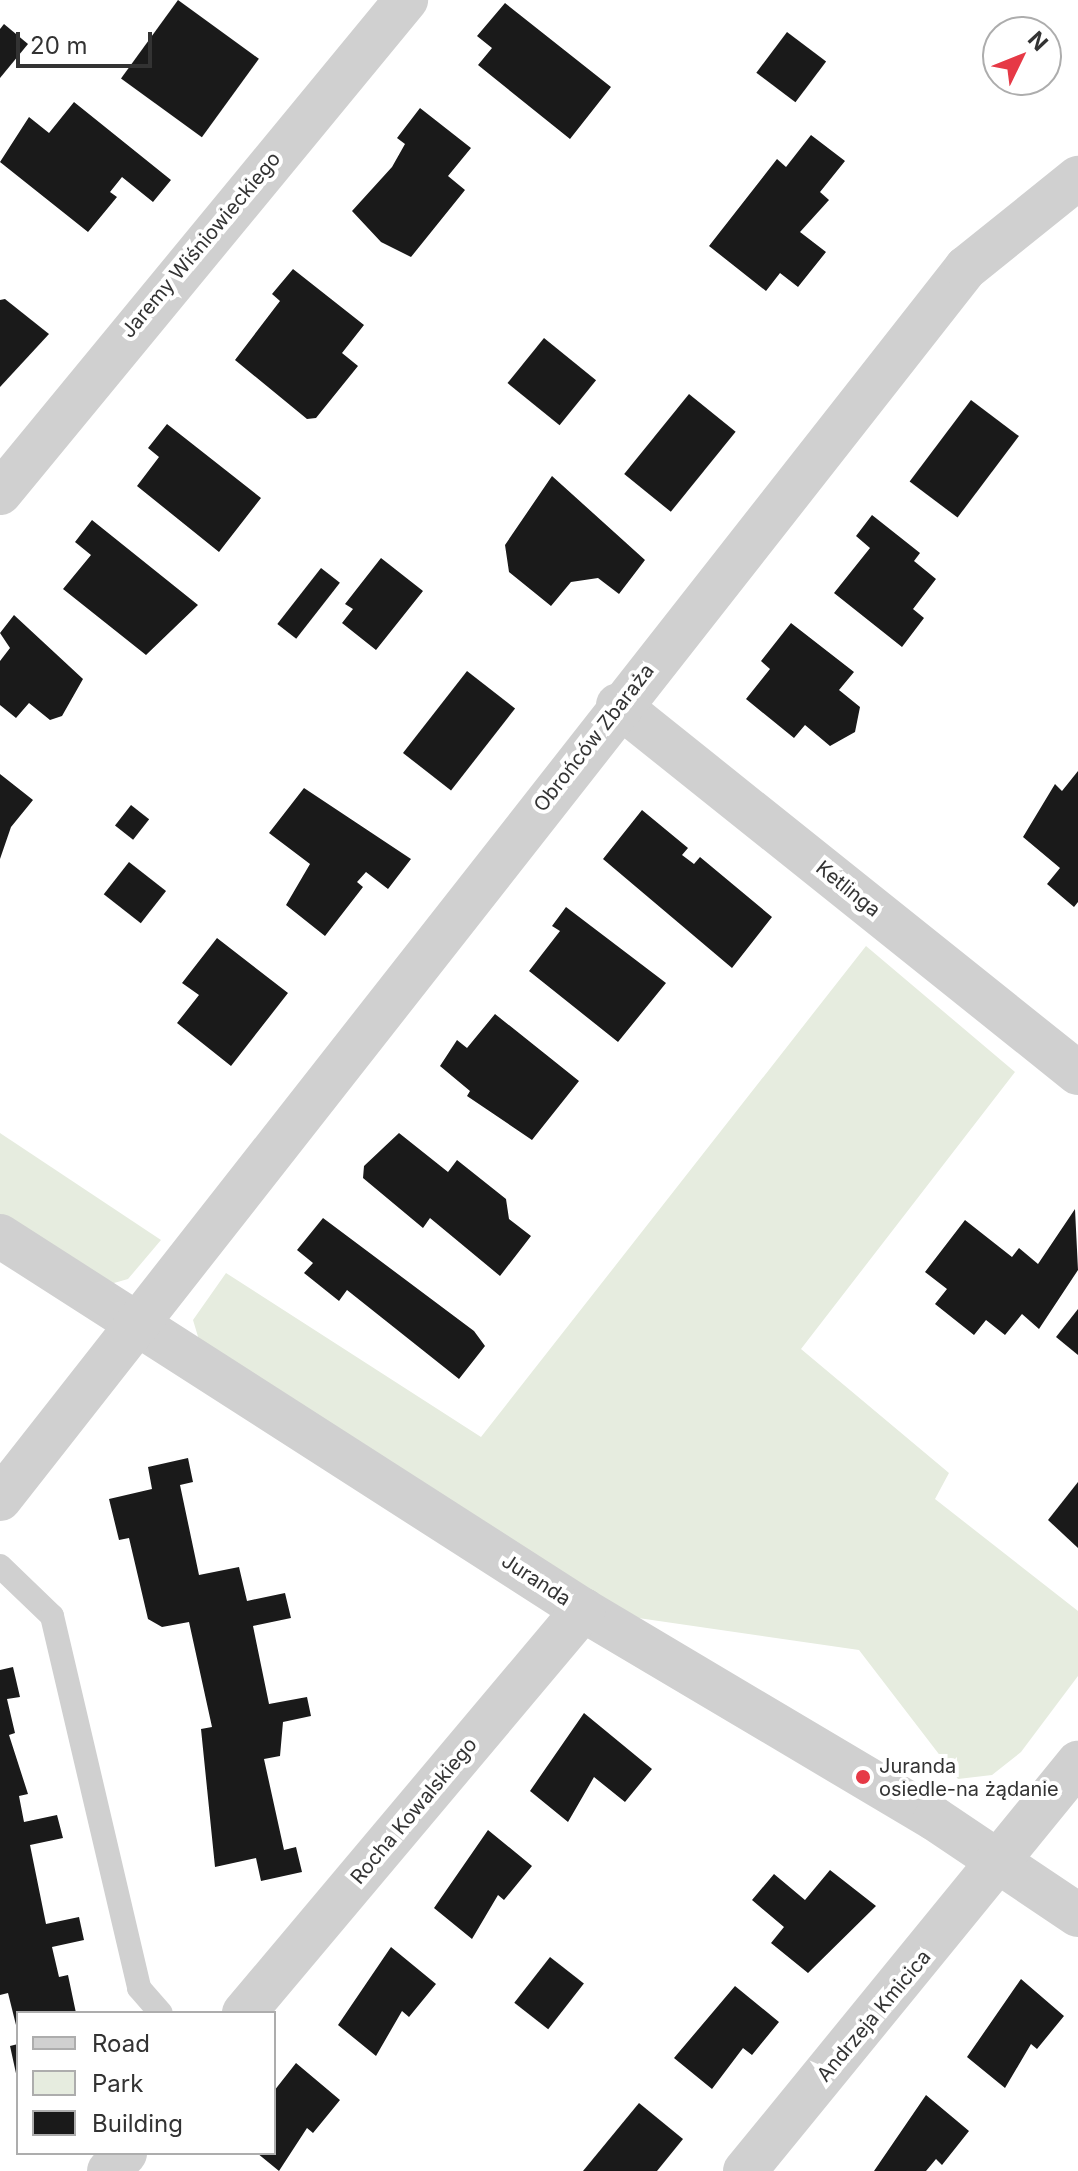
<!DOCTYPE html>
<meta charset="utf-8">
<style>
body{margin:0}
#map{position:relative;width:1078px;height:2171px;overflow:hidden;background:#fff;font-family:Inter,sans-serif}
div>[style]{position:absolute}
.green>*{inset:0;background:#e6ecdf}
.building>*{inset:0;background:#1a1a1a;transform-origin:0 0}
.service>*{height:24px;margin:-12px;padding:0 12px;transform-origin:12px;border-radius:12px;background:#d0d0d0}
.minor>*{height:44px;margin:-22px;padding:0 22px;transform-origin:22px;border-radius:22px;background:#d0d0d0}
.dots>*{width:22px;height:22px;translate:-50% -50%;box-sizing:border-box;border:4px solid #fff;border-radius:50%}
span{translate:-50% -50%;white-space:nowrap;text-align:center;line-height:1.15;-webkit-text-stroke:8px #fff;paint-order:stroke}
.street-label{font-size:20px;color:#333}
.poi-label{font-size:20px;color:#333}
.left{translate:0 -50%;text-align:left}
.legend{position:absolute;left:16px;top:2011px;width:260px;height:144px;box-sizing:border-box;background:#fff;border:2px solid #adadad;margin:0;padding:10px 14px;list-style:none;font-size:24px;color:#333}
.legend li{display:flex;align-items:center;gap:16px;height:40px}
.legend b{width:40px;border:2px solid #adadad}
.north{position:absolute;left:982px;top:16px;width:80px;height:80px;box-sizing:border-box;background:#fff;border:2px solid #adadad;border-radius:50%;rotate:47deg;font-size:22px;font-weight:700;line-height:32px;text-align:center;color:#333}
.north::after{content:'';display:block;margin:auto;width:28px;height:36px;background:#e63946;clip-path:polygon(50% 0,100% 100%,50% 72%,0 100%)}
.scale{position:absolute;left:16px;top:32px;width:136px;height:36px;box-sizing:border-box;border:4px solid #333;border-top:0;padding-left:10px;font-size:24px;line-height:28px;white-space:nowrap;color:#333;-webkit-text-stroke:6px #fff;paint-order:stroke}
</style>
<div id="map">
<div class="green">
<i style="clip-path:polygon(866px 946px,1015px 1072px,801px 1349px,949px 1473px,935px 1499px,1078px 1611px,1078px 1676px,1021px 1752px,992px 1775px,958px 1779px,859px 1650px,583px 1610px,208px 1370px,193px 1320px,226px 1273px,481px 1437px)"></i>
<i style="clip-path:polygon(0 1133px,161px 1240px,128px 1279px,86px 1291px,0 1236px)"></i>
</div>
<div class="building">
<i style="left:178px;top:0;width:100px;height:97px;rotate:36deg"></i>
<i style="clip-path:polygon(505px 3px,611px 87px,570px 139px,478px 65px,492px 48px,477px 36px)"></i>
<i style="clip-path:polygon(4px 24px,28px 44px,0 78px,0 29px)"></i>
<i style="left:787px;top:32px;width:49px;height:51px;rotate:37deg"></i>
<i style="clip-path:polygon(74px 102px,171px 180px,153px 202px,122px 177px,110px 192px,117px 197px,88px 232px,0 162px,29px 117px,49px 133px)"></i>
<i style="clip-path:polygon(420px 108px,471px 148px,448px 176px,465px 190px,411px 257px,381px 242px,352px 211px,392px 167px,405px 144px,397px 138px)"></i>
<i style="clip-path:polygon(811px 135px,845px 161px,820px 192px,829px 200px,800px 232px,826px 252px,798px 287px,780px 273px,766px 291px,709px 246px,777px 159px,786px 167px)"></i>
<i style="clip-path:polygon(293px 269px,364px 325px,342px 353px,358px 366px,316px 418px,307px 419px,235px 360px,280px 301px,272px 294px)"></i>
<i style="clip-path:polygon(5px 299px,49px 334px,0 387px,0 300px)"></i>
<i style="left:544px;top:338px;width:67px;height:58px;rotate:39deg"></i>
<i style="left:689px;top:394px;width:60px;height:103px;rotate:39deg"></i>
<i style="left:971px;top:400px;width:60px;height:102px;rotate:37deg"></i>
<i style="clip-path:polygon(167px 424px,261px 498px,219px 552px,137px 486px,159px 457px,148px 448px)"></i>
<i style="clip-path:polygon(552px 476px,645px 560px,619px 594px,598px 578px,571px 582px,551px 606px,509px 572px,505px 545px)"></i>
<i style="clip-path:polygon(872px 515px,920px 553px,914px 561px,936px 579px,913px 609px,924px 618px,902px 647px,834px 593px,870px 548px,856px 536px)"></i>
<i style="clip-path:polygon(92px 520px,198px 605px,146px 655px,63px 589px,91px 555px,75px 542px)"></i>
<i style="clip-path:polygon(381px 558px,423px 591px,376px 650px,342px 623px,353px 609px,345px 604px)"></i>
<i style="left:321px;top:568px;width:24px;height:71px;rotate:38deg"></i>
<i style="clip-path:polygon(14px 615px,83px 679px,62px 716px,50px 720px,29px 703px,16px 718px,0 705px,0 661px,10px 648px,0 633px)"></i>
<i style="clip-path:polygon(791px 623px,854px 672px,839px 690px,860px 707px,855px 732px,830px 746px,805px 725px,794px 738px,746px 699px,770px 669px,761px 661px)"></i>
<i style="left:467px;top:671px;width:61px;height:104px;rotate:38deg"></i>
<i style="clip-path:polygon(1078px 771px,1078px 902px,1074px 907px,1047px 884px,1060px 868px,1023px 837px,1055px 784px,1062px 791px)"></i>
<i style="clip-path:polygon(0 774px,33px 800px,11px 827px,0 859px)"></i>
<i style="clip-path:polygon(304px 788px,411px 859px,388px 889px,366px 872px,357px 882px,363px 887px,325px 936px,286px 905px,310px 864px,269px 833px)"></i>
<i style="left:131px;top:805px;width:23px;height:26px;rotate:38deg"></i>
<i style="clip-path:polygon(642px 810px,688px 848px,682px 855px,694px 864px,700px 857px,772px 917px,732px 968px,603px 859px)"></i>
<i style="left:129px;top:862px;width:47px;height:41px;rotate:38deg"></i>
<i style="clip-path:polygon(566px 907px,666px 983px,618px 1042px,529px 971px,560px 931px,552px 926px)"></i>
<i style="clip-path:polygon(217px 938px,288px 993px,231px 1066px,177px 1023px,199px 995px,182px 983px)"></i>
<i style="clip-path:polygon(495px 1014px,579px 1081px,532px 1140px,467px 1096px,470px 1091px,440px 1066px,457px 1040px,467px 1048px)"></i>
<i style="clip-path:polygon(399px 1133px,448px 1172px,457px 1160px,506px 1199px,509px 1219px,531px 1236px,500px 1276px,430px 1218px,423px 1228px,363px 1178px,364px 1166px)"></i>
<i style="clip-path:polygon(1075px 1209px,1078px 1270px,1039px 1329px,1022px 1314px,1005px 1335px,986px 1320px,974px 1335px,935px 1304px,947px 1289px,925px 1272px,965px 1220px,1012px 1257px,1019px 1248px,1038px 1264px)"></i>
<i style="clip-path:polygon(323px 1218px,474px 1331px,485px 1346px,459px 1379px,347px 1290px,339px 1301px,304px 1273px,313px 1263px,297px 1250px)"></i>
<i style="clip-path:polygon(1078px 1309px,1078px 1355px,1056px 1337px)"></i>
<i style="clip-path:polygon(188px 1458px,193px 1482px,180px 1485px,199px 1575px,239px 1567px,247px 1601px,285px 1593px,291px 1618px,253px 1626px,269px 1704px,307px 1697px,311px 1716px,283px 1722px,280px 1756px,264px 1759px,284px 1850px,296px 1847px,302px 1872px,261px 1881px,256px 1858px,215px 1867px,201px 1729px,212px 1727px,189px 1622px,162px 1627px,148px 1619px,129px 1538px,119px 1540px,109px 1499px,152px 1489px,148px 1467px)"></i>
<i style="clip-path:polygon(1078px 1482px,1078px 1548px,1048px 1520px)"></i>
<i style="clip-path:polygon(13px 1667px,20px 1697px,7px 1699px,15px 1733px,9px 1735px,28px 1794px,19px 1796px,24px 1822px,57px 1815px,63px 1838px,30px 1845px,46px 1924px,79px 1917px,84px 1940px,52px 1947px,59px 1977px,68px 1975px,76px 2013px,18px 2013px,17px 2029px,8px 1993px,0 1995px,0 1670px)"></i>
<i style="clip-path:polygon(584px 1713px,652px 1769px,625px 1802px,594px 1777px,568px 1822px,530px 1791px)"></i>
<i style="clip-path:polygon(488px 1830px,532px 1866px,504px 1900px,498px 1895px,472px 1939px,434px 1908px)"></i>
<i style="clip-path:polygon(830px 1870px,876px 1906px,808px 1973px,771px 1943px,784px 1927px,752px 1900px,774px 1874px,805px 1900px)"></i>
<i style="clip-path:polygon(391px 1947px,436px 1984px,409px 2017px,402px 2011px,376px 2056px,338px 2025px)"></i>
<i style="left:550px;top:1957px;width:43px;height:58px;rotate:38deg"></i>
<i style="clip-path:polygon(1021px 1979px,1064px 2016px,1037px 2049px,1031px 2044px,1005px 2088px,967px 2057px)"></i>
<i style="clip-path:polygon(735px 1986px,779px 2022px,752px 2055px,743px 2048px,712px 2089px,674px 2058px)"></i>
<i style="clip-path:polygon(18px 2044px,18px 2078px,17px 2078px,10px 2046px)"></i>
<i style="clip-path:polygon(296px 2063px,340px 2100px,313px 2133px,307px 2128px,279px 2171px,257px 2153px,274px 2153px,274px 2091px)"></i>
<i style="clip-path:polygon(926px 2095px,969px 2131px,942px 2165px,936px 2159px,926px 2171px,874px 2171px)"></i>
<i style="clip-path:polygon(639px 2103px,683px 2139px,657px 2171px,583px 2171px)"></i>
</div>
<div class="service">
<i style="left:0;top:1566px;width:72px;rotate:43.9deg"></i>
<i style="left:52px;top:1616px;width:382px;rotate:76.8deg"></i>
<i style="left:139px;top:1988px;width:33px;rotate:49deg"></i>
</div>
<div class="minor">
<i style="left:0;top:493px;width:639px;rotate:-50.53deg"></i>
<i style="left:618px;top:705px;width:589px;rotate:38.66deg"></i>
<i style="left:0;top:1236px;width:693px;rotate:32.68deg"></i>
<i style="left:583px;top:1610px;width:409px;rotate:30.7deg"></i>
<i style="left:935px;top:1819px;width:172px;rotate:33.9deg"></i>
<i style="left:0;top:1499px;width:1565px;rotate:-51.88deg"></i>
<i style="left:966px;top:268px;width:144px;rotate:-38.8deg"></i>
<i style="left:244px;top:2013px;width:527px;rotate:-49.93deg"></i>
<i style="left:109px;top:2171px;width:24px;rotate:-48deg"></i>
<i style="left:745px;top:2171px;width:527px;rotate:-50.78deg"></i>
</div>
<div class="dots">
<i style="left:863px;top:1777px;background:#e63946"></i>
</div>
<div class="street-label">
<span style="left:201px;top:245px;rotate:-50deg">Jaremy Wiśniowieckiego</span>
<span style="left:594px;top:738px;rotate:-52deg">Obrońców Zbaraża</span>
<span style="left:848px;top:889px;rotate:39deg">Ketlinga</span>
<span style="left:536px;top:1580px;rotate:33deg">Juranda</span>
<span style="left:414px;top:1811px;rotate:-50deg">Rocha Kowalskiego</span>
<span style="left:874px;top:2016px;rotate:-50deg">Andrzeja Kmicica</span>
</div>
<div class="poi-label">
<span class="left" style="left:879px;top:1778px">Juranda<br>osiedle-na żądanie</span>
</div>
<ul class="legend">
<li><b style="height:10px;background:#d0d0d0"></b>Road</li>
<li><b style="height:22px;background:#e6ecdf"></b>Park</li>
<li><b style="height:22px;background:#1a1a1a"></b>Building</li>
</ul>
<div class="north">N</div>
<div class="scale">20 m</div>
</div>
